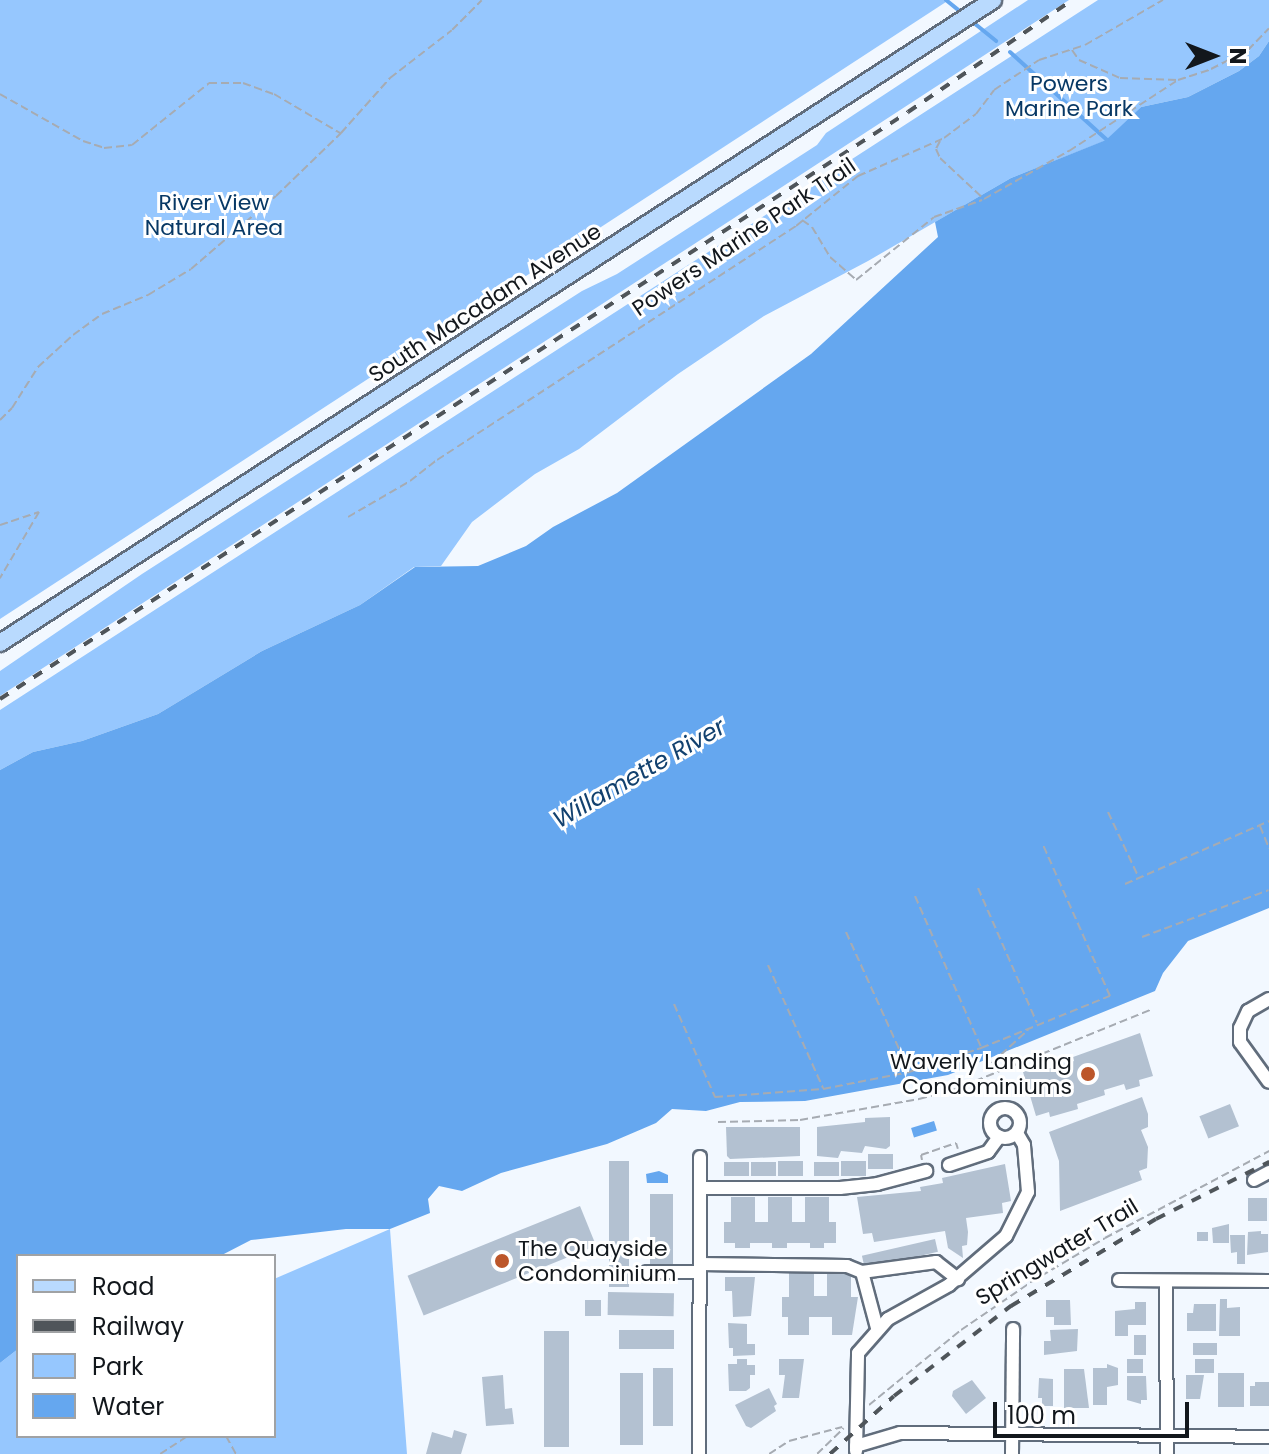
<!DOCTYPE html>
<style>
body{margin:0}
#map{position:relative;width:1269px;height:1454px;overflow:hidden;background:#f2f8ff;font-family:Poppins,sans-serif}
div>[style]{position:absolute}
.green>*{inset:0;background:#96c7fe}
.water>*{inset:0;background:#65a7ef;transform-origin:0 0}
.stream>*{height:4px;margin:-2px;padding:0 2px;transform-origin:2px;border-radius:2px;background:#65a7ef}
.building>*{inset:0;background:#b3c1d1;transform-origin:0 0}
.path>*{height:2px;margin-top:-1px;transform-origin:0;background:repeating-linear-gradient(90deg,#a6abb2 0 8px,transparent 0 12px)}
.roads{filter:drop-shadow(2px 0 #616d7c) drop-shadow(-2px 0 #616d7c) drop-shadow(0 2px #616d7c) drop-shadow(0 -2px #616d7c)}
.minor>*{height:12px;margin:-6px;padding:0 6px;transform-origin:6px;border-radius:6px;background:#fff}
.minor>.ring{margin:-6px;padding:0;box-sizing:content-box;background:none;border:12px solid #fff;border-radius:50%}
.major>*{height:16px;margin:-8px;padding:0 8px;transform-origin:8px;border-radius:8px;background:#b9dafe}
.rail>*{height:4px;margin-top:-2px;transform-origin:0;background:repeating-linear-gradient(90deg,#4f555a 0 10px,transparent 0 20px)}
.dots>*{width:22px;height:22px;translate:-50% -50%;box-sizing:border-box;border:4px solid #fff;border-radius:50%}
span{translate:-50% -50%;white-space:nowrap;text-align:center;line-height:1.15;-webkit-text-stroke:6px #fff;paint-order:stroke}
.park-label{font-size:22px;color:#073865}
.street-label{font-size:22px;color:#12171c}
.poi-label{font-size:22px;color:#12171c}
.right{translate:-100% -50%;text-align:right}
.left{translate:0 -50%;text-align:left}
.water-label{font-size:24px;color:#12416f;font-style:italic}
.legend{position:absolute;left:16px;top:1254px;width:260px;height:184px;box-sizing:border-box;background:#fff;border:2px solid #a0a2a4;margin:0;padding:10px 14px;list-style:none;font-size:24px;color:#12171c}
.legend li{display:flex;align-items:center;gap:16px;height:40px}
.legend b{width:40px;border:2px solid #a0a2a4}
.north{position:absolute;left:1173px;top:16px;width:80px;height:80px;-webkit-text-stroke:6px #fff;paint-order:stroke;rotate:90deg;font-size:22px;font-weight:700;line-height:32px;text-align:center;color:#12171c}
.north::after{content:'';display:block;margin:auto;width:28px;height:36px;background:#12171c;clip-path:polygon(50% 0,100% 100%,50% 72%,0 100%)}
.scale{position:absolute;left:993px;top:1402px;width:196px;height:36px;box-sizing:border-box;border:4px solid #12171c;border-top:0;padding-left:10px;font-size:24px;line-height:28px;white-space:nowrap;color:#12171c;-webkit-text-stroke:6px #fff;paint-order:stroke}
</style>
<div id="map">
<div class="green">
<i style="clip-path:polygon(0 0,949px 0,0 619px)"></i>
<i style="clip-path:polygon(1028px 0,1069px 0,0 696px,0 671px,142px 574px,582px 291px,617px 274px,817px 145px,826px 133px)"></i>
<i style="clip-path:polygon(1098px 0,1269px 0,1269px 41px,1259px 56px,1239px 71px,1188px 97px,1141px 107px,1107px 140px,1011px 178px,868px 261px,764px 316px,678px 374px,579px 449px,535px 474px,472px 522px,441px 566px,414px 567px,360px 605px,262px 651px,158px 714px,82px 741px,33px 752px,0 770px,0 710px)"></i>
<i style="clip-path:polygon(390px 1229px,407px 1454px,0 1454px,0 1363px,18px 1349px,18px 1436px,274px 1436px,274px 1279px)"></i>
</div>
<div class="water">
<i style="clip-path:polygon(1269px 41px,1269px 908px,1188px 941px,1163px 973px,1155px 991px,948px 1075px,805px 1101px,740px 1102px,706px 1111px,672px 1109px,656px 1123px,607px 1144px,501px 1173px,462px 1191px,439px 1186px,428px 1199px,430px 1213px,390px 1229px,346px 1229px,251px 1240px,220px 1256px,18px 1256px,18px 1349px,0 1363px,0 770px,33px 752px,82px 741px,158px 714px,262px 651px,360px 605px,415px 567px,478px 566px,526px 546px,553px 527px,617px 493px,811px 354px,938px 237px,935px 222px,1011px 178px,1106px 140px,1141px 107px,1188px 97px,1239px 71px,1259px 56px)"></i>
<i style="left:934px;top:1121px;width:10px;height:24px;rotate:73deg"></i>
<i style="clip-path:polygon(659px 1171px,668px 1175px,668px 1183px,647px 1183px,646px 1174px)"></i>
</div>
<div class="stream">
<i style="left:946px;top:0;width:22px;rotate:39deg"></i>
<i style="left:969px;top:19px;width:35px;rotate:39deg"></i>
<i style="left:1010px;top:52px;width:131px;rotate:42.2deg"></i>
</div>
<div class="building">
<i style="clip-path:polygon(1140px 1033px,1153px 1076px,1139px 1080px,1140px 1086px,1126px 1090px,1124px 1084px,1104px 1090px,1105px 1095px,1077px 1104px,1078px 1109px,1050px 1117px,1049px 1112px,1036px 1116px,1023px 1072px,1039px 1067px,1040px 1071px,1074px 1061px,1073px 1057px)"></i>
<i style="clip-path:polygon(1142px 1097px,1148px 1114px,1148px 1127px,1141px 1130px,1148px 1147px,1147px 1168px,1139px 1171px,1142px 1180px,1060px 1211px,1059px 1161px,1049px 1132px)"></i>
<i style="left:1230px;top:1104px;width:24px;height:33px;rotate:68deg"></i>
<i style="clip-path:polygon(890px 1117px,890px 1146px,886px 1149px,865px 1146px,862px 1153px,841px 1151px,838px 1158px,817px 1156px,817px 1127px,865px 1122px,865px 1118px)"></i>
<i style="clip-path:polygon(726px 1127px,800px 1127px,800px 1156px,730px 1159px,727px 1156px)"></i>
<i style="left:868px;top:1154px;width:25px;height:15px"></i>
<i style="left:609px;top:1161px;width:20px;height:126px"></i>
<i style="left:803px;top:1161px;width:15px;height:25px;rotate:90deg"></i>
<i style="left:841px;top:1161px;width:25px;height:15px"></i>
<i style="left:724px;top:1162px;width:25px;height:14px"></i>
<i style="left:751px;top:1162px;width:25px;height:14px"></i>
<i style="left:814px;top:1162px;width:25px;height:14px"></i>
<i style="clip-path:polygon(1005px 1164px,1011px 1201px,1002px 1203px,1003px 1213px,966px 1218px,968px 1232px,967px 1245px,962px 1246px,963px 1258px,948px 1248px,945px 1231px,874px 1242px,872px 1233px,863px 1234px,857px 1197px,921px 1191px,920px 1187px,943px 1183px,942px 1178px)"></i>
<i style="left:650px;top:1194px;width:23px;height:72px"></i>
<i style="clip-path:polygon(731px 1197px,755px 1197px,755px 1222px,768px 1222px,768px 1197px,792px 1197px,792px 1222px,805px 1222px,805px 1197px,829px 1197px,829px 1222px,836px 1222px,836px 1243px,824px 1243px,824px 1248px,810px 1248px,810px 1243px,787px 1243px,787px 1248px,772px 1248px,772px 1243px,750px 1243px,750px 1248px,735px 1248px,735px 1243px,724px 1243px,724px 1222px,731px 1222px)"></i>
<i style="left:1248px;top:1198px;width:19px;height:23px"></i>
<i style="left:580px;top:1206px;width:43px;height:186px;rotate:68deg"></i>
<i style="clip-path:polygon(1229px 1224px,1229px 1243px,1213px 1243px,1212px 1228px)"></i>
<i style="clip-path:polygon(1261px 1231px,1261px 1234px,1268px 1234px,1268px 1252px,1247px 1255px,1248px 1232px)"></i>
<i style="left:1197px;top:1232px;width:11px;height:9px"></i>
<i style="clip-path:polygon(1230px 1235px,1245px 1235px,1245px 1264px,1237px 1264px,1237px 1252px,1231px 1253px)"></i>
<i style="left:935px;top:1239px;width:13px;height:75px;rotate:77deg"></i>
<i style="clip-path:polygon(789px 1272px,814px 1272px,814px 1296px,827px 1296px,827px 1272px,851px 1272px,851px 1297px,858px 1297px,852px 1335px,832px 1335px,832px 1317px,809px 1317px,809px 1335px,788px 1335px,788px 1317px,782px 1317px,782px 1297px,789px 1297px)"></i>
<i style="clip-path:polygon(725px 1277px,755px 1277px,751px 1316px,733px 1317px,732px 1291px,725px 1291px)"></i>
<i style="left:608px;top:1292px;width:66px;height:23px;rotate:1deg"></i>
<i style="clip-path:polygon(1220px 1299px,1227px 1299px,1227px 1308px,1240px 1307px,1240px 1336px,1219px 1336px)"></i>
<i style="left:585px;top:1300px;width:16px;height:16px"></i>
<i style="clip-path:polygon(1046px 1300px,1070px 1300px,1071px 1325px,1054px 1325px,1054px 1317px,1046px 1317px)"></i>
<i style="clip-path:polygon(1135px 1302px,1146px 1302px,1146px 1325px,1128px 1325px,1128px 1336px,1115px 1336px,1115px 1311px,1135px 1309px)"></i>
<i style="clip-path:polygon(1194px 1304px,1216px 1304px,1216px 1331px,1187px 1331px,1187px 1313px,1193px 1313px)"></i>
<i style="clip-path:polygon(728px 1323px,747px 1324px,747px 1344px,755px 1344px,755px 1355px,733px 1356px,733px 1348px,729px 1348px)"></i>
<i style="clip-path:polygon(1078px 1329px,1077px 1351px,1044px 1355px,1044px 1341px,1051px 1341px,1050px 1330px)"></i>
<i style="left:619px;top:1330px;width:55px;height:19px"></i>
<i style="left:544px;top:1331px;width:25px;height:116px"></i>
<i style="left:1146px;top:1335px;width:20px;height:12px;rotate:90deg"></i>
<i style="left:1193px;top:1343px;width:24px;height:12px"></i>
<i style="clip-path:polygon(737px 1359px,747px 1359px,747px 1365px,755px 1365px,755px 1375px,750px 1375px,750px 1388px,746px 1391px,729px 1391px,728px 1364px,737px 1364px)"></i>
<i style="clip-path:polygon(779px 1359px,804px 1359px,799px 1398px,782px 1398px,785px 1375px,779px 1375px)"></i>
<i style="left:1127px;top:1359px;width:16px;height:14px"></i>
<i style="left:1195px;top:1359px;width:19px;height:14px"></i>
<i style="clip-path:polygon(1107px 1364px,1118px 1368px,1118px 1385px,1107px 1387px,1107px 1405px,1093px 1405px,1093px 1368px,1107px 1368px)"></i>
<i style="left:653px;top:1368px;width:20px;height:58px"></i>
<i style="clip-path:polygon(1064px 1369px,1084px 1369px,1089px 1408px,1064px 1408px)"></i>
<i style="left:620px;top:1373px;width:23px;height:72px"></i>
<i style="left:1244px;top:1373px;width:34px;height:26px;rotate:90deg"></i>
<i style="clip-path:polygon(503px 1375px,505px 1409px,512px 1408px,514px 1424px,486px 1426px,482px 1377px)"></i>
<i style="clip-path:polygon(1186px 1375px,1204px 1375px,1200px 1399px,1186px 1399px)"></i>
<i style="clip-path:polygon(1127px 1376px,1146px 1376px,1147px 1400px,1141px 1400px,1141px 1404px,1127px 1400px)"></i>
<i style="clip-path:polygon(1039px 1378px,1053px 1379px,1053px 1406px,1042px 1406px,1042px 1398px,1038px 1398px)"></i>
<i style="clip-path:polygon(972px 1380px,986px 1398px,966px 1414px,952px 1396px,953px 1391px)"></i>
<i style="clip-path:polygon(1255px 1382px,1269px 1382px,1269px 1406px,1250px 1406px,1250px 1386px,1255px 1386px)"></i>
<i style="clip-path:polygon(769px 1388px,777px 1404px,774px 1406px,776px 1411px,751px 1428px,746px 1426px,735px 1405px)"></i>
<i style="clip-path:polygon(454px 1430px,467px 1434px,461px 1454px,426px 1454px,432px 1432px,452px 1438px)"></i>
</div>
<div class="path">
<i style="left:1072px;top:50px;width:12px;rotate:55deg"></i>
<i style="left:1079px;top:60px;width:45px;rotate:23.7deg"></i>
<i style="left:1120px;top:78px;width:58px;rotate:2deg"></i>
<i style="left:1178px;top:80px;width:35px;rotate:-18deg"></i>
<i style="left:1211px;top:69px;width:42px;rotate:-27.2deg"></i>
<i style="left:1248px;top:50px;width:30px;rotate:-46deg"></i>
<i style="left:0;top:94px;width:95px;rotate:29.5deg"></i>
<i style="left:83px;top:141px;width:22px;rotate:18deg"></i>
<i style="left:104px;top:148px;width:28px;rotate:-6deg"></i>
<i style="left:132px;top:145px;width:99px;rotate:-38.8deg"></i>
<i style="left:209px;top:83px;width:34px"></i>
<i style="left:243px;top:83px;width:33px;rotate:20deg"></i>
<i style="left:274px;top:94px;width:77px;rotate:30.6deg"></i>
<i style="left:940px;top:141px;width:9px;rotate:117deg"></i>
<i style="left:936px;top:149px;width:10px;rotate:66deg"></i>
<i style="left:940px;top:158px;width:60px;rotate:43deg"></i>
<i style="left:984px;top:199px;width:98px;rotate:-29.5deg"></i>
<i style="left:1069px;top:151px;width:130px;rotate:-33.1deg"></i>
<i style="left:802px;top:220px;width:12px;rotate:35deg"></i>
<i style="left:812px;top:227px;width:35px;rotate:59deg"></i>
<i style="left:830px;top:257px;width:35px;rotate:41deg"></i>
<i style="left:856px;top:280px;width:100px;rotate:-38.9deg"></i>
<i style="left:934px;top:217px;width:51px;rotate:-19.5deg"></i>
<i style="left:0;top:420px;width:17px;rotate:-45deg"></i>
<i style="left:12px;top:408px;width:49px;rotate:-57.6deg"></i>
<i style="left:38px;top:367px;width:47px;rotate:-42.4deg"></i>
<i style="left:73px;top:335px;width:36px;rotate:-36deg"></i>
<i style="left:102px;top:314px;width:50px;rotate:-22.4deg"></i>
<i style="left:148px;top:295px;width:50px;rotate:-31.2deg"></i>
<i style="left:191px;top:269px;width:112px;rotate:-40.7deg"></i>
<i style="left:276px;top:196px;width:91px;rotate:-44.1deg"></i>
<i style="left:341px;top:133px;width:74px;rotate:-48.3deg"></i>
<i style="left:390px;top:78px;width:78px;rotate:-37.7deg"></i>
<i style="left:452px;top:30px;width:42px;rotate:-45deg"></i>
<i style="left:348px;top:517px;width:72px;rotate:-30.1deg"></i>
<i style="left:410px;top:481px;width:34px;rotate:-38deg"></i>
<i style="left:437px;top:460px;width:429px;rotate:-33.1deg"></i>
<i style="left:796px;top:226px;width:80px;rotate:-38.9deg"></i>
<i style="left:858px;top:176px;width:94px;rotate:-23.8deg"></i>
<i style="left:944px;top:138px;width:40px;rotate:-37deg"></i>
<i style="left:976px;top:114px;width:30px;rotate:-53deg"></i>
<i style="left:994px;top:90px;width:54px;rotate:-33.7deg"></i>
<i style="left:1039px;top:60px;width:48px;rotate:-18.1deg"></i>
<i style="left:1085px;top:45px;width:90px;rotate:-30deg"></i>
<i style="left:0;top:525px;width:41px;rotate:-18.4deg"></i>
<i style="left:39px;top:512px;width:77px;rotate:120.6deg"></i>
<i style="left:1108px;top:812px;width:71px;rotate:64.9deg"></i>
<i style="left:1260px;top:826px;width:24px;rotate:68deg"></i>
<i style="left:1125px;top:884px;width:157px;rotate:-23.6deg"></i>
<i style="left:978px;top:888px;width:147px;rotate:66.4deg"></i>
<i style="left:915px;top:896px;width:165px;rotate:66.4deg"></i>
<i style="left:846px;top:932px;width:153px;rotate:65.6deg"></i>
<i style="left:1142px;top:937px;width:135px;rotate:-20.3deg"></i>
<i style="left:768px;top:965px;width:135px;rotate:65.9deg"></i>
<i style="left:674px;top:1004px;width:102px;rotate:66.2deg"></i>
<i style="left:715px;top:1097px;width:108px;rotate:-4.2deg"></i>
<i style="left:823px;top:1089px;width:88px;rotate:-11.2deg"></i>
<i style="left:909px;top:1072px;width:76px;rotate:-18.4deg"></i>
<i style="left:981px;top:1048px;width:139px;rotate:-22deg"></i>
<i style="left:1110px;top:996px;width:165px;rotate:-113.9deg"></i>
<i style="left:983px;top:1071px;width:61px;rotate:-42.3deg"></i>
<i style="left:718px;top:1122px;width:82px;rotate:-1.4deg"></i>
<i style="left:800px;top:1120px;width:121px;rotate:-10deg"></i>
<i style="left:919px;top:1099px;width:35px;rotate:-15deg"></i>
<i style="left:953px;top:1090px;width:215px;rotate:-22.1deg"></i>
<i style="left:922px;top:1160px;width:5px;rotate:-101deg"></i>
<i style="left:921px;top:1155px;width:37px;rotate:-19deg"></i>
<i style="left:956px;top:1143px;width:6px;rotate:72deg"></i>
<i style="left:869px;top:1405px;width:119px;rotate:-39.2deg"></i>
<i style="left:961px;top:1330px;width:85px;rotate:-34.4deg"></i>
<i style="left:1031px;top:1282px;width:86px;rotate:-30.7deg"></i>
<i style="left:1105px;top:1238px;width:186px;rotate:-27.9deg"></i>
<i style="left:226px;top:1436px;width:21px;rotate:61deg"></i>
<i style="left:160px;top:1454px;width:33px;rotate:-33deg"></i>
<i style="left:769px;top:1454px;width:24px;rotate:-33deg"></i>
<i style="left:789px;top:1441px;width:55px;rotate:-14.8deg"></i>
<i style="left:817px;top:1454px;width:37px;rotate:-44deg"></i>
</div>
<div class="roads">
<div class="minor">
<i style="left:1269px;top:999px;width:24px;rotate:150deg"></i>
<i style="left:1248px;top:1011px;width:19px;rotate:115deg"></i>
<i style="left:1240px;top:1028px;width:14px;rotate:90deg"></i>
<i style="left:1240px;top:1042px;width:49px;rotate:54.1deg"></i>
<i class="ring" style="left:990px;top:1108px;width:18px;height:18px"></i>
<i style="left:949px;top:1165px;width:41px;rotate:-18.4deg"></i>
<i style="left:988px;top:1152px;width:19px;rotate:-54deg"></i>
<i style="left:1254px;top:1180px;width:17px;rotate:-28deg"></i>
<i style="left:700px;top:1188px;width:140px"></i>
<i style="left:840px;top:1188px;width:37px;rotate:-6deg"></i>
<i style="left:877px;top:1184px;width:51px;rotate:-14.9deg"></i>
<i style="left:700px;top:1264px;width:147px;rotate:0.8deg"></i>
<i style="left:847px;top:1266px;width:16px;rotate:22deg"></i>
<i style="left:862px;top:1272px;width:75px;rotate:-7.7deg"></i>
<i style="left:936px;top:1262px;width:28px;rotate:38deg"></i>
<i style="left:647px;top:1272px;width:53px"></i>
<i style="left:862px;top:1272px;width:58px;rotate:75deg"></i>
<i style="left:1119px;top:1280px;width:150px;rotate:0.4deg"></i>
<i style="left:1166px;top:1281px;width:173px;rotate:89.7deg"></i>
<i style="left:856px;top:1446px;width:46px;rotate:-16.5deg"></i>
<i style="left:900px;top:1433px;width:369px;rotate:0.6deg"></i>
<i style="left:856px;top:1451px;width:98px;rotate:-88.8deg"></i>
<i style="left:858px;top:1353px;width:45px;rotate:-48.6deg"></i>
<i style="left:888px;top:1319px;width:70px;rotate:-29.1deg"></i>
<i style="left:949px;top:1285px;width:75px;rotate:-40.7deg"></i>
<i style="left:1006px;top:1236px;width:49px;rotate:-63.4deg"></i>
<i style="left:1028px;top:1192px;width:47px;rotate:-94.9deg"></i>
<i style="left:1024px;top:1145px;width:14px;rotate:-120deg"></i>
<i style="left:699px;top:1454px;width:297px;rotate:-89.8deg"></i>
<i style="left:1012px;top:1454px;width:125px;rotate:-89.5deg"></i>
</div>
<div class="major">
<i style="left:0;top:643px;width:1183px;rotate:-32.92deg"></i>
</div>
</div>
<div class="rail">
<i style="left:0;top:699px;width:1081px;rotate:-32.88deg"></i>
<i style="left:908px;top:112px;width:199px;rotate:-34.3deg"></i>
<i style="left:830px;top:1454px;width:86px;rotate:-42.2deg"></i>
<i style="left:894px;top:1396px;width:148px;rotate:-37.6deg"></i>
<i style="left:1011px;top:1306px;width:169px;rotate:-31deg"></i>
<i style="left:1156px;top:1219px;width:127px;rotate:-26.8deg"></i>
</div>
<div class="dots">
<i style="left:1088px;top:1074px;background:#bc562a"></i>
<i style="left:502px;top:1261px;background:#bc562a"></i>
</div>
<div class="park-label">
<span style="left:1069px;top:96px">Powers<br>Marine Park</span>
<span style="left:214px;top:215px">River View<br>Natural Area</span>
</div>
<div class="street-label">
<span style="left:744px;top:237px;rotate:-34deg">Powers Marine Park Trail</span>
<span style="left:485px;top:303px;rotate:-33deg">South Macadam Avenue</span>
<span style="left:1057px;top:1252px;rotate:-31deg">Springwater Trail</span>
</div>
<div class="poi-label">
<span class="right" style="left:1072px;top:1074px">Waverly Landing<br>Condominiums</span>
<span class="left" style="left:518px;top:1261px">The Quayside<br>Condominium</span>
</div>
<div class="water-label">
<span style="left:639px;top:773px;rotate:-30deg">Willamette River</span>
</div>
<ul class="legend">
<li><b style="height:10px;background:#b9dafe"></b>Road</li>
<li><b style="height:10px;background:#4f555a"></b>Railway</li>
<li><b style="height:22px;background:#96c7fe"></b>Park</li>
<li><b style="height:22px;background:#65a7ef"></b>Water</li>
</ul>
<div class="north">N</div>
<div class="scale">100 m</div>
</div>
